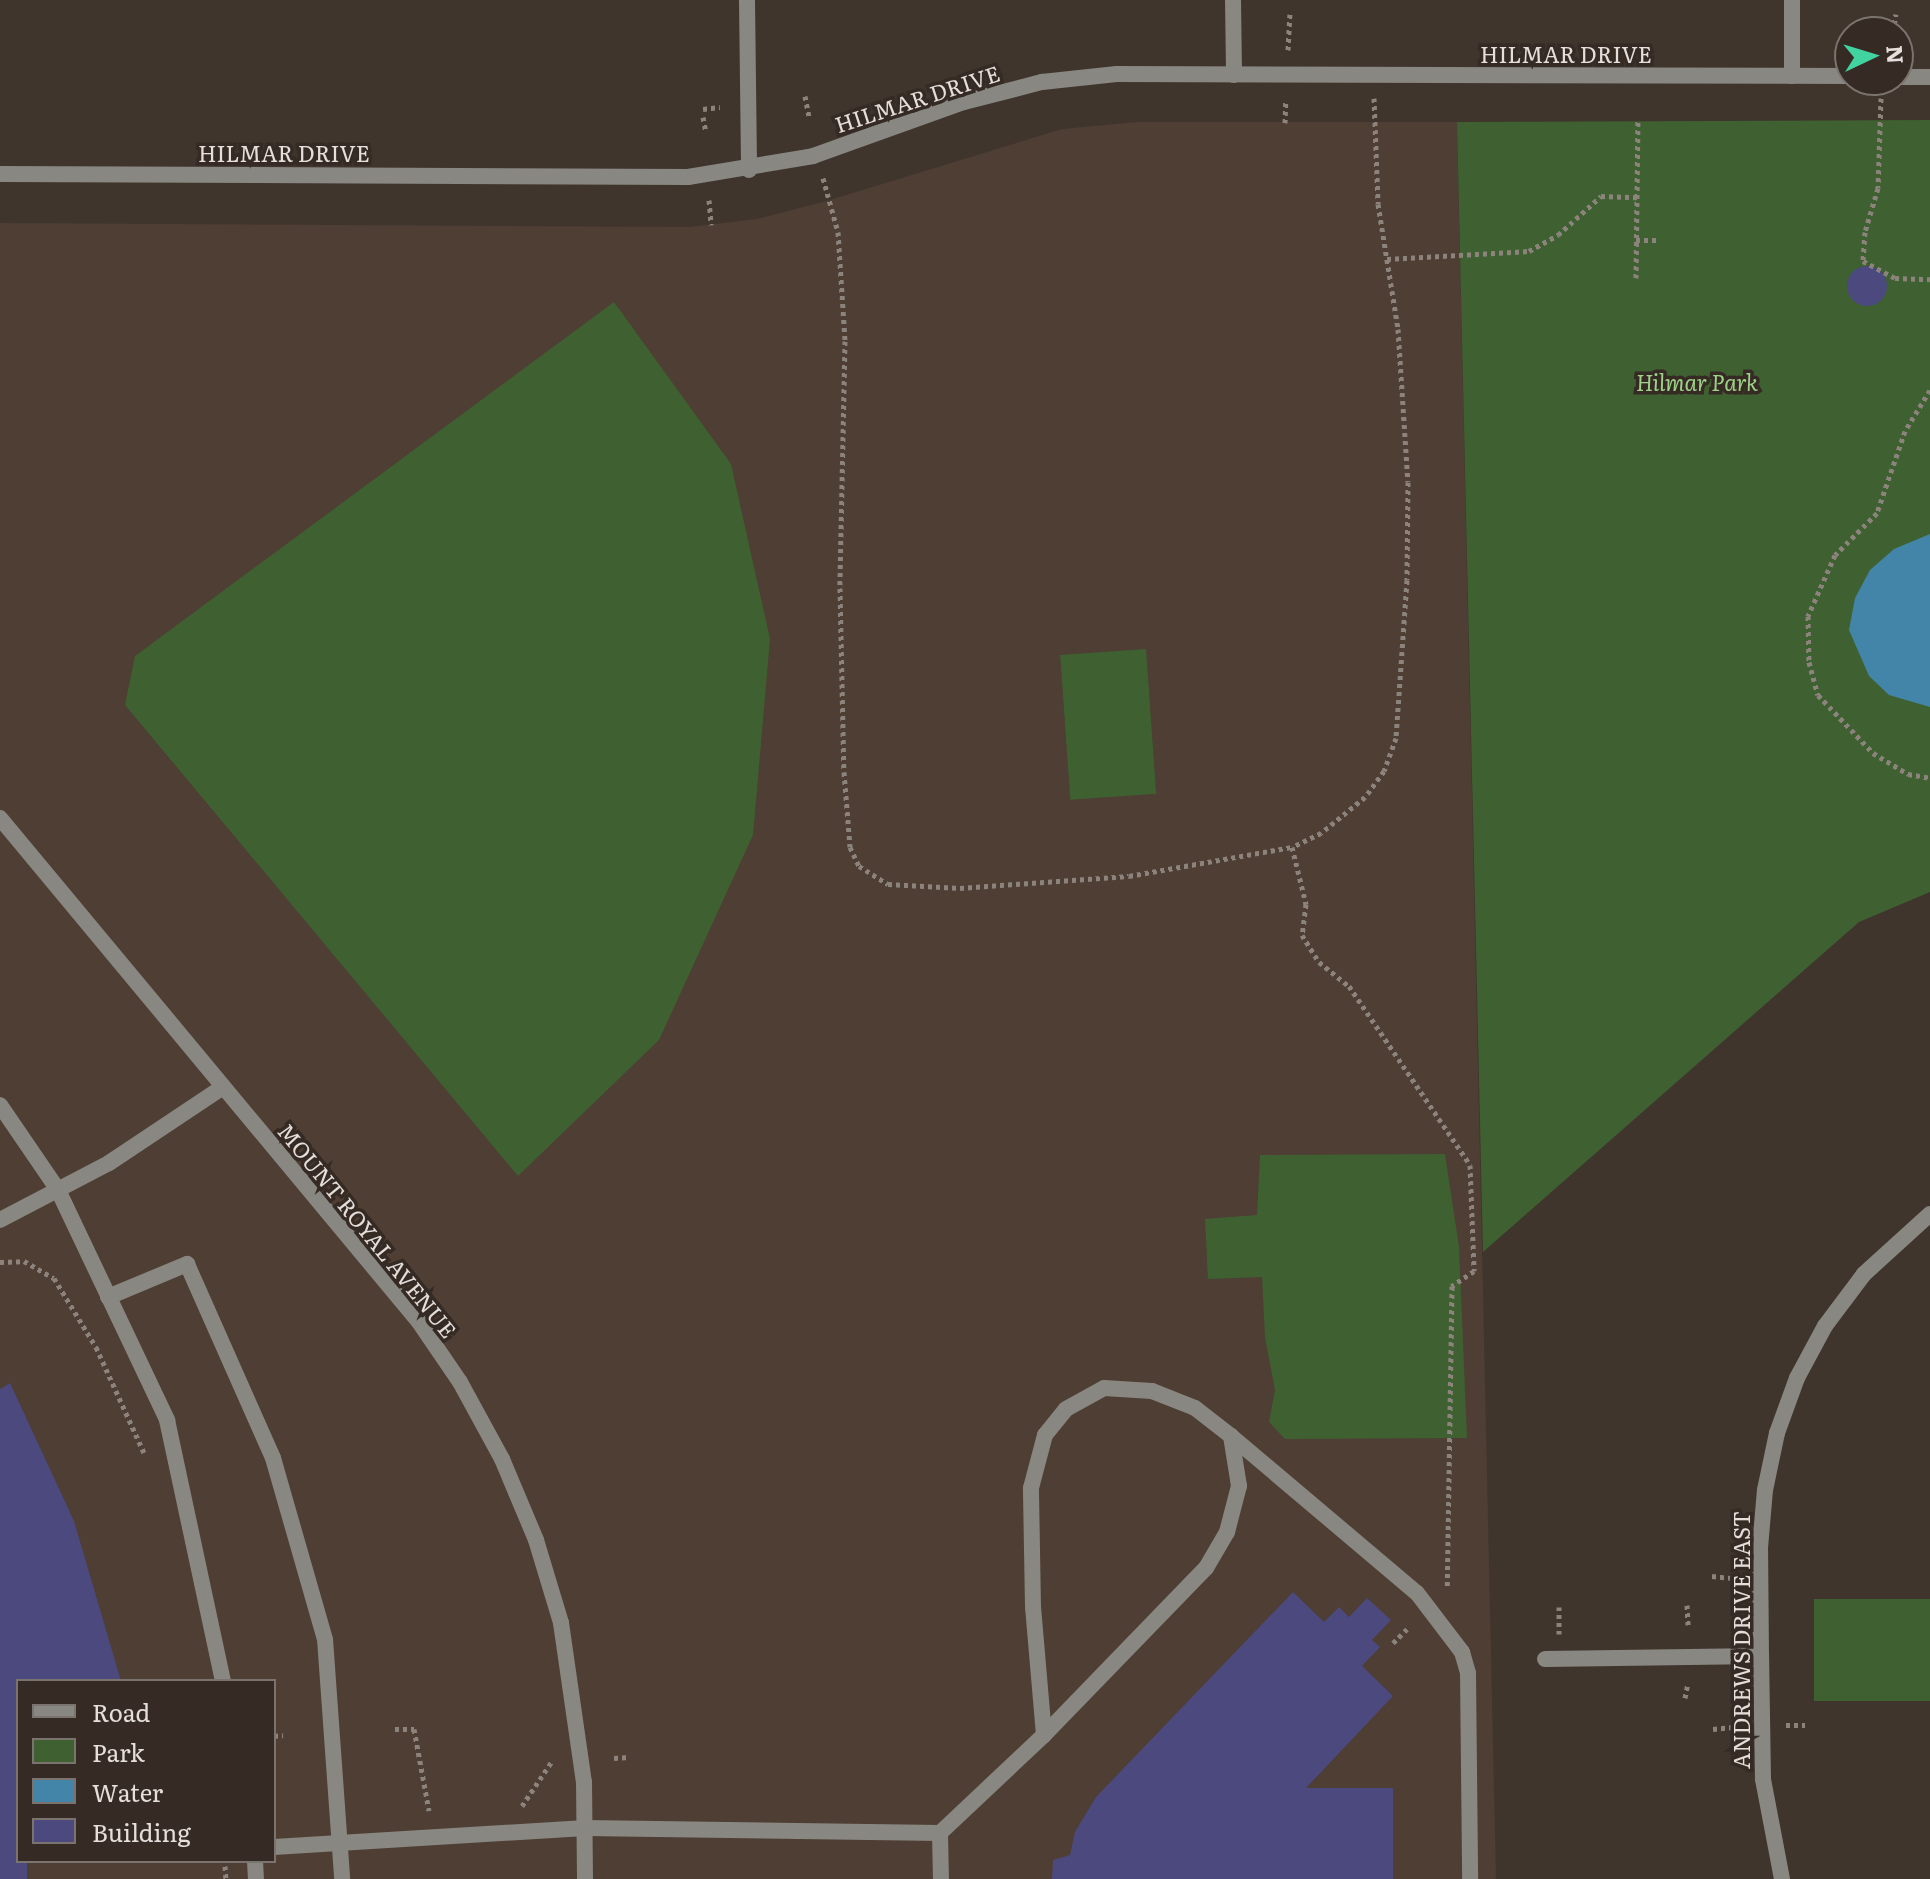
<!DOCTYPE html>
<style>
body{margin:0}
#map{position:relative;width:1930px;height:1879px;overflow:hidden;background:#3f352d;font-family:Literata,serif}
div>[style]{position:absolute}
.built>*{inset:0;background:#4e3e33}
.green>*{inset:0;background:#3f6131;transform-origin:0 0}
.water>*{inset:0;background:#4385a8}
.building>*{inset:0;background:#4b497d}
.round{border-radius:50%}
.path>*{height:5px;margin-top:-2.5px;transform-origin:0;background:repeating-linear-gradient(90deg,#8c837d 0 4px,transparent 0 8px)}
.service>*{height:16px;margin:-8px;padding:0 8px;transform-origin:8px;border-radius:8px;background:#888781}
.minor>*{height:16px;margin:-8px;padding:0 8px;transform-origin:8px;border-radius:8px;background:#888781}
.tertiary>*{height:16px;margin:-8px;padding:0 8px;transform-origin:8px;border-radius:8px;background:#888781}
span{translate:-50% -50%;white-space:nowrap;text-align:center;line-height:1.15;-webkit-text-stroke:7px #352b24;paint-order:stroke}
.street-label{font-size:22px;color:#e5deda}
.park-label{font-size:22px;color:#9dd288;font-style:italic}
.legend{position:absolute;left:16px;top:1679px;width:260px;height:184px;box-sizing:border-box;background:#352b24;border:2px solid #7b736d;margin:0;padding:10px 14px;list-style:none;font-size:24px;color:#e5deda}
.legend li{display:flex;align-items:center;gap:16px;height:40px}
.legend b{width:40px;border:2px solid #7b736d}
.north{position:absolute;left:1834px;top:16px;width:80px;height:80px;box-sizing:border-box;background:#352b24;border:2px solid #7b736d;border-radius:50%;rotate:86deg;font-size:22px;font-weight:700;line-height:32px;text-align:center;color:#e5deda}
.north::after{content:'';display:block;margin:auto;width:28px;height:36px;background:#41d4a1;clip-path:polygon(50% 0,100% 100%,50% 72%,0 100%)}
</style>
<div id="map">
<div class="built">
<i style="clip-path:polygon(evenodd,1137px 122px,1457px 122px,1496px 1879px,0 1879px,0 223px,690px 227px,757px 219px,830px 200px,1062px 129px,1137px 122px,18px 1681px,274px 1681px,274px 1861px,18px 1861px,18px 1681px)"></i>
</div>
<div class="green">
<i style="clip-path:polygon(1930px 120px,1930px 892px,1859px 922px,1483px 1252px,1457px 122px)"></i>
<i style="clip-path:polygon(614px 302px,731px 464px,770px 639px,753px 835px,659px 1040px,518px 1176px,125px 705px,135px 656px)"></i>
<i style="left:1146px;top:649px;width:145px;height:86px;rotate:86deg"></i>
<i style="clip-path:polygon(1445px 1154px,1459px 1247px,1467px 1438px,1285px 1439px,1269px 1422px,1275px 1390px,1265px 1337px,1262px 1277px,1208px 1279px,1205px 1219px,1257px 1215px,1260px 1155px)"></i>
<i style="left:1930px;top:1599px;width:102px;height:116px;rotate:90deg"></i>
</div>
<div class="water">
<i style="clip-path:polygon(1930px 534px,1930px 707px,1889px 695px,1869px 676px,1849px 630px,1855px 598px,1870px 570px,1894px 549px)"></i>
</div>
<div class="building">
<i class="round" style="left:1847px;top:266px;width:40px;height:40px"></i>
<i style="clip-path:polygon(10px 1383px,74px 1521px,121px 1681px,18px 1681px,18px 1861px,27px 1861px,27px 1879px,0 1879px,0 1389px)"></i>
<i style="clip-path:polygon(1293px 1592px,1324px 1622px,1339px 1607px,1349px 1617px,1367px 1598px,1391px 1620px,1372px 1640px,1380px 1647px,1362px 1666px,1393px 1696px,1306px 1788px,1393px 1788px,1393px 1879px,1052px 1879px,1053px 1860px,1070px 1855px,1075px 1832px,1096px 1797px)"></i>
</div>
<div class="path">
<i style="left:1893px;top:32px;width:18px;rotate:-81deg"></i>
<i style="left:1288px;top:50px;width:36px;rotate:-87deg"></i>
<i style="left:805px;top:96px;width:20px;rotate:79deg"></i>
<i style="left:1374px;top:98px;width:106px;rotate:87.8deg"></i>
<i style="left:1378px;top:204px;width:127px;rotate:80.9deg"></i>
<i style="left:1398px;top:329px;width:153px;rotate:86.3deg"></i>
<i style="left:1408px;top:482px;width:98px;rotate:90.6deg"></i>
<i style="left:1407px;top:580px;width:158px;rotate:94deg"></i>
<i style="left:1396px;top:738px;width:35px;rotate:110deg"></i>
<i style="left:1384px;top:771px;width:32px;rotate:126deg"></i>
<i style="left:1365px;top:797px;width:57px;rotate:140.7deg"></i>
<i style="left:1321px;top:833px;width:32px;rotate:154deg"></i>
<i style="left:1292px;top:847px;width:59px;rotate:76.2deg"></i>
<i style="left:1306px;top:904px;width:31px;rotate:97deg"></i>
<i style="left:1302px;top:935px;width:32px;rotate:58deg"></i>
<i style="left:1319px;top:962px;width:38px;rotate:39deg"></i>
<i style="left:1349px;top:986px;width:216px;rotate:55.9deg"></i>
<i style="left:1470px;top:1165px;width:106px;rotate:87.8deg"></i>
<i style="left:1474px;top:1271px;width:27px;rotate:146deg"></i>
<i style="left:1452px;top:1286px;width:302px;rotate:90.9deg"></i>
<i style="left:1881px;top:98px;width:90px;rotate:91.9deg"></i>
<i style="left:1878px;top:188px;width:46px;rotate:106.5deg"></i>
<i style="left:1865px;top:232px;width:29px;rotate:94deg"></i>
<i style="left:1863px;top:261px;width:36px;rotate:28deg"></i>
<i style="left:1895px;top:278px;width:35px;rotate:2deg"></i>
<i style="left:703px;top:109px;width:17px;rotate:-7deg"></i>
<i style="left:703px;top:117px;width:15px;rotate:79deg"></i>
<i style="left:1285px;top:123px;width:23px;rotate:-88deg"></i>
<i style="left:823px;top:178px;width:56px;rotate:74.5deg"></i>
<i style="left:838px;top:232px;width:109px;rotate:86.3deg"></i>
<i style="left:845px;top:341px;width:247px;rotate:91.2deg"></i>
<i style="left:840px;top:588px;width:184px;rotate:88.8deg"></i>
<i style="left:844px;top:772px;width:75px;rotate:85.4deg"></i>
<i style="left:850px;top:847px;width:21px;rotate:65deg"></i>
<i style="left:859px;top:866px;width:34px;rotate:32deg"></i>
<i style="left:888px;top:884px;width:72px;rotate:3.2deg"></i>
<i style="left:960px;top:888px;width:169px;rotate:-4.1deg"></i>
<i style="left:1129px;top:876px;width:166px;rotate:-10.1deg"></i>
<i style="left:709px;top:200px;width:25px;rotate:85deg"></i>
<i style="left:1636px;top:240px;width:22px"></i>
<i style="left:1387px;top:259px;width:142px;rotate:-3.2deg"></i>
<i style="left:1529px;top:251px;width:33px;rotate:-29deg"></i>
<i style="left:1558px;top:235px;width:58px;rotate:-42.2deg"></i>
<i style="left:1601px;top:196px;width:36px;rotate:2deg"></i>
<i style="left:1636px;top:278px;width:158px;rotate:-89.3deg"></i>
<i style="left:1930px;top:390px;width:48px;rotate:121.4deg"></i>
<i style="left:1905px;top:431px;width:87px;rotate:108.9deg"></i>
<i style="left:1877px;top:513px;width:59px;rotate:135deg"></i>
<i style="left:1835px;top:555px;width:67px;rotate:113.9deg"></i>
<i style="left:1808px;top:616px;width:46px;rotate:88.8deg"></i>
<i style="left:1809px;top:662px;width:34px;rotate:75deg"></i>
<i style="left:1818px;top:695px;width:80px;rotate:46.5deg"></i>
<i style="left:1873px;top:753px;width:41px;rotate:31deg"></i>
<i style="left:1908px;top:774px;width:22px;rotate:10deg"></i>
<i style="left:0;top:1262px;width:24px;rotate:-2deg"></i>
<i style="left:24px;top:1261px;width:34px;rotate:30deg"></i>
<i style="left:54px;top:1278px;width:81px;rotate:58.7deg"></i>
<i style="left:96px;top:1347px;width:116px;rotate:65.6deg"></i>
<i style="left:1712px;top:1576px;width:18px;rotate:6deg"></i>
<i style="left:1687px;top:1605px;width:20px;rotate:87deg"></i>
<i style="left:1559px;top:1634px;width:27px;rotate:-90deg"></i>
<i style="left:1393px;top:1643px;width:23px;rotate:-45deg"></i>
<i style="left:1685px;top:1698px;width:15px;rotate:-79deg"></i>
<i style="left:1786px;top:1725px;width:19px"></i>
<i style="left:395px;top:1729px;width:19px"></i>
<i style="left:414px;top:1729px;width:83px;rotate:79.6deg"></i>
<i style="left:1713px;top:1729px;width:20px;rotate:-6deg"></i>
<i style="left:274px;top:1736px;width:9px;rotate:-6deg"></i>
<i style="left:614px;top:1758px;width:15px;rotate:-4deg"></i>
<i style="left:522px;top:1806px;width:54px;rotate:-56.3deg"></i>
<i style="left:225px;top:1866px;width:13px;rotate:86deg"></i>
</div>
<div class="service">
<i style="left:1792px;top:0;width:76px;rotate:90deg"></i>
<i style="left:0;top:1105px;width:103px;rotate:55.7deg"></i>
<i style="left:58px;top:1190px;width:255px;rotate:64.6deg"></i>
<i style="left:167px;top:1420px;width:267px;rotate:77.9deg"></i>
<i style="left:0;top:1220px;width:123px;rotate:-27.6deg"></i>
<i style="left:109px;top:1163px;width:137px;rotate:-33.7deg"></i>
<i style="left:108px;top:1297px;width:86px;rotate:-22.7deg"></i>
<i style="left:187px;top:1264px;width:212px;rotate:66.1deg"></i>
<i style="left:273px;top:1458px;width:188px;rotate:74deg"></i>
<i style="left:325px;top:1639px;width:241px;rotate:85.9deg"></i>
<i style="left:1044px;top:1735px;width:128px;rotate:-94.9deg"></i>
<i style="left:1033px;top:1607px;width:119px;rotate:-91deg"></i>
<i style="left:1031px;top:1488px;width:55px;rotate:-75.2deg"></i>
<i style="left:1045px;top:1435px;width:33px;rotate:-51deg"></i>
<i style="left:1066px;top:1409px;width:43px;rotate:-28.9deg"></i>
<i style="left:1104px;top:1388px;width:48px;rotate:3.6deg"></i>
<i style="left:1152px;top:1391px;width:46px;rotate:21.6deg"></i>
<i style="left:1195px;top:1408px;width:46px;rotate:37.9deg"></i>
<i style="left:1231px;top:1436px;width:243px;rotate:40.2deg"></i>
<i style="left:1417px;top:1593px;width:74px;rotate:52.7deg"></i>
<i style="left:1462px;top:1652px;width:22px;rotate:74deg"></i>
<i style="left:1468px;top:1673px;width:206px;rotate:89.4deg"></i>
<i style="left:940px;top:1833px;width:46px;rotate:88.8deg"></i>
<i style="left:274px;top:1847px;width:312px;rotate:-3.5deg"></i>
<i style="left:585px;top:1828px;width:355px;rotate:0.8deg"></i>
<i style="left:940px;top:1833px;width:143px;rotate:-43.3deg"></i>
<i style="left:1044px;top:1735px;width:233px;rotate:-45.9deg"></i>
<i style="left:1206px;top:1568px;width:42px;rotate:-59.7deg"></i>
<i style="left:1227px;top:1532px;width:48px;rotate:-75.4deg"></i>
<i style="left:1239px;top:1486px;width:51px;rotate:-99.1deg"></i>
<i style="left:255px;top:1861px;width:18px;rotate:87deg"></i>
</div>
<div class="minor">
<i style="left:747px;top:0;width:170px;rotate:89.3deg"></i>
<i style="left:1233px;top:0;width:75px;rotate:89.2deg"></i>
<i style="left:1898px;top:77px;width:32px"></i>
<i style="left:0;top:174px;width:688px;rotate:0.25deg"></i>
<i style="left:688px;top:177px;width:127px;rotate:-9.5deg"></i>
<i style="left:813px;top:156px;width:160px;rotate:-19.7deg"></i>
<i style="left:964px;top:102px;width:81px;rotate:-14.4deg"></i>
<i style="left:1042px;top:82px;width:75px;rotate:-6.1deg"></i>
<i style="left:1117px;top:74px;width:733px;rotate:0.16deg"></i>
<i style="left:1545px;top:1659px;width:216px;rotate:-0.8deg"></i>
<i style="left:1782px;top:1879px;width:102px;rotate:-100.8deg"></i>
<i style="left:1763px;top:1779px;width:123px;rotate:-90.9deg"></i>
<i style="left:1761px;top:1656px;width:108px;rotate:-90.5deg"></i>
<i style="left:1760px;top:1548px;width:58px;rotate:-85.1deg"></i>
<i style="left:1765px;top:1490px;width:58px;rotate:-78.1deg"></i>
<i style="left:1777px;top:1433px;width:59px;rotate:-70deg"></i>
<i style="left:1797px;top:1378px;width:59px;rotate:-61.7deg"></i>
<i style="left:1825px;top:1326px;width:65px;rotate:-53.1deg"></i>
<i style="left:1864px;top:1274px;width:89px;rotate:-42.3deg"></i>
</div>
<div class="tertiary">
<i style="left:0;top:818px;width:655px;rotate:50.26deg"></i>
<i style="left:419px;top:1322px;width:73px;rotate:55.7deg"></i>
<i style="left:460px;top:1382px;width:88px;rotate:61.4deg"></i>
<i style="left:502px;top:1459px;width:88px;rotate:67.2deg"></i>
<i style="left:536px;top:1540px;width:87px;rotate:73.2deg"></i>
<i style="left:561px;top:1623px;width:161px;rotate:81.8deg"></i>
<i style="left:584px;top:1782px;width:97px;rotate:89.4deg"></i>
</div>
<div class="street-label">
<span style="left:1566px;top:54px">HILMAR DRIVE</span>
<span style="left:917px;top:98px;rotate:-18deg">HILMAR DRIVE</span>
<span style="left:284px;top:153px">HILMAR DRIVE</span>
<span style="left:368px;top:1230px;rotate:51deg">MOUNT ROYAL AVENUE</span>
<span style="left:1741px;top:1640px;rotate:-90deg">ANDREWS DRIVE EAST</span>
</div>
<div class="park-label">
<span style="left:1697px;top:382px">Hilmar Park</span>
</div>
<ul class="legend">
<li><b style="height:10px;background:#888781"></b>Road</li>
<li><b style="height:22px;background:#3f6131"></b>Park</li>
<li><b style="height:22px;background:#4385a8"></b>Water</li>
<li><b style="height:22px;background:#4b497d"></b>Building</li>
</ul>
<div class="north">N</div>
</div>
